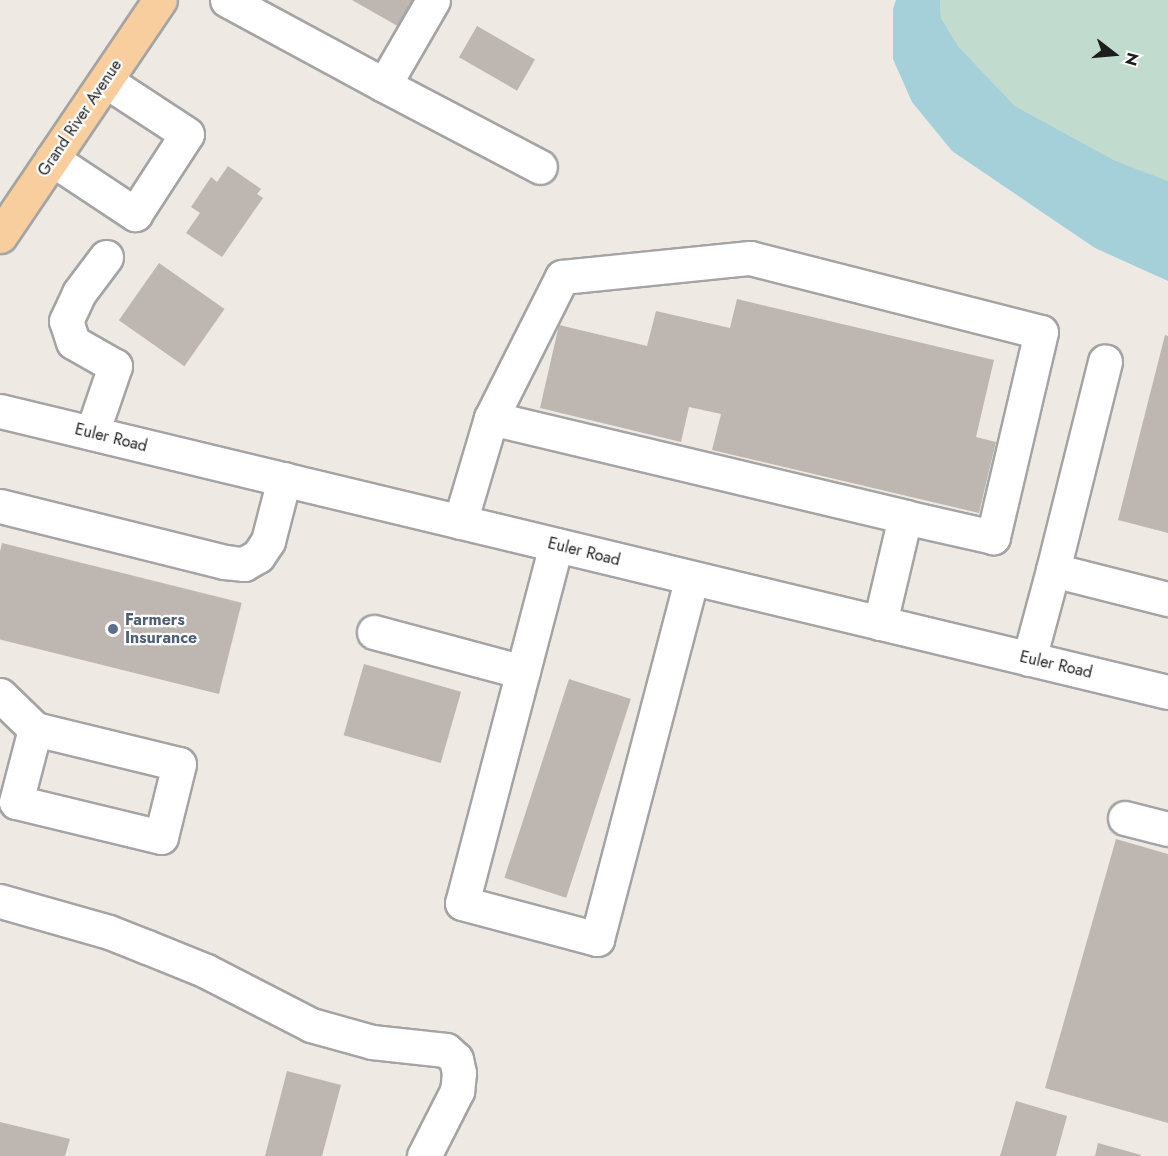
<!DOCTYPE html>
<style>
body{margin:0}
#map{position:relative;width:1168px;height:1156px;overflow:hidden;background:#eeeae3;font-family:Jost,sans-serif}
div>[style]{position:absolute}
.wetland>*{inset:0;background:#c1dcce}
.water>*{inset:0;background:#a5d0da}
.building>*{inset:0;background:#beb6b0;transform-origin:0 0}
.roads{filter:drop-shadow(2px 0 #a4a4a4) drop-shadow(-2px 0 #a4a4a4) drop-shadow(0 2px #a4a4a4) drop-shadow(0 -2px #a4a4a4)}
.minor>*{height:33px;margin:-16.5px;padding:0 16.5px;transform-origin:16.5px;border-radius:16.5px;background:#fff}
.major>*{height:33px;margin:-16.5px;padding:0 16.5px;transform-origin:16.5px;border-radius:16.5px;background:#f8ce9e}
.dots>*{width:16px;height:16px;translate:-50% -50%;box-sizing:border-box;border:3px solid #fff;border-radius:50%}
span{translate:-50% -50%;white-space:nowrap;text-align:center;line-height:1.15;-webkit-text-stroke:4.5px #fff;paint-order:stroke}
.street-label{font-size:16px;color:#1d1d1d}
.service-label{font-size:16px;color:#4e5e75;font-weight:700}
.left{translate:0 -50%;text-align:left}
.north{position:absolute;left:1084px;top:24px;width:60px;height:60px;-webkit-text-stroke:4px #fff;paint-order:stroke;rotate:106deg;font-size:16px;font-weight:700;line-height:24px;text-align:center;color:#1d1d1d}
.north::after{content:'';display:block;margin:auto;width:21px;height:27px;background:#1d1d1d;clip-path:polygon(50% 0,100% 100%,50% 72%,0 100%)}
</style>
<div id="map">
<div class="wetland">
<i style="clip-path:polygon(940px 0,1168px 0,1168px 181px,1114px 160px,1015px 106px,958px 46px,941px 18px)"></i>
</div>
<div class="water">
<i style="clip-path:polygon(896px 0,940px 0,941px 18px,958px 46px,1015px 106px,1114px 160px,1168px 181px,1168px 281px,1095px 248px,952px 151px,912px 102px,893px 59px,893px 9px)"></i>
</div>
<div class="building">
<i style="clip-path:polygon(352px 0,417px 0,401px 28px)"></i>
<i style="left:477px;top:26px;width:67px;height:36px;rotate:30deg"></i>
<i style="clip-path:polygon(228px 166px,261px 189px,257px 194px,263px 198px,222px 257px,186px 233px,200px 213px,191px 207px,211px 177px,217px 182px)"></i>
<i style="left:159px;top:263px;width:80px;height:70px;rotate:35deg"></i>
<i style="clip-path:polygon(737px 299px,994px 360px,976px 437px,996px 442px,979px 513px,712px 450px,721px 414px,689px 407px,681px 442px,540px 408px,559px 325px,647px 346px,656px 311px,730px 328px)"></i>
<i style="clip-path:polygon(1165px 335px,1168px 336px,1168px 533px,1118px 520px)"></i>
<i style="left:2px;top:543px;width:247px;height:94px;rotate:14deg"></i>
<i style="left:364px;top:664px;width:101px;height:74px;rotate:16deg"></i>
<i style="left:569px;top:679px;width:65px;height:209px;rotate:18deg"></i>
<i style="clip-path:polygon(1116px 839px,1168px 854px,1168px 1123px,1045px 1088px)"></i>
<i style="clip-path:polygon(287px 1071px,341px 1085px,322px 1156px,265px 1156px)"></i>
<i style="clip-path:polygon(1016px 1101px,1067px 1116px,1056px 1156px,1000px 1156px)"></i>
<i style="clip-path:polygon(0 1122px,70px 1139px,65px 1156px,0 1156px)"></i>
<i style="clip-path:polygon(1098px 1143px,1141px 1155px,1141px 1156px,1095px 1156px)"></i>
</div>
<div class="roads">
<div class="minor">
<i style="left:227px;top:0;width:179px;rotate:28.4deg"></i>
<i style="left:384px;top:85px;width:98px;rotate:-60deg"></i>
<i style="left:384px;top:85px;width:176px;rotate:27.7deg"></i>
<i style="left:52px;top:159px;width:100px;rotate:33.5deg"></i>
<i style="left:135px;top:214px;width:95px;rotate:-57deg"></i>
<i style="left:187px;top:134px;width:97px;rotate:-146.8deg"></i>
<i style="left:0;top:411px;width:1201px;rotate:13.53deg"></i>
<i style="left:491px;top:418px;width:158px;rotate:-63.3deg"></i>
<i style="left:562px;top:277px;width:189px;rotate:-5.8deg"></i>
<i style="left:750px;top:258px;width:300px;rotate:14.3deg"></i>
<i style="left:1041px;top:332px;width:211px;rotate:103.2deg"></i>
<i style="left:993px;top:537px;width:90px;rotate:-167.2deg"></i>
<i style="left:905px;top:517px;width:109px;rotate:103.3deg"></i>
<i style="left:92px;top:433px;width:71px;rotate:-71.1deg"></i>
<i style="left:115px;top:366px;width:48px;rotate:-150.3deg"></i>
<i style="left:73px;top:342px;width:22px;rotate:-108deg"></i>
<i style="left:66px;top:321px;width:31px;rotate:-65deg"></i>
<i style="left:79px;top:293px;width:45px;rotate:-53.1deg"></i>
<i style="left:0;top:506px;width:231px;rotate:14deg"></i>
<i style="left:224px;top:562px;width:20px;rotate:6deg"></i>
<i style="left:244px;top:564px;width:16px;rotate:-30deg"></i>
<i style="left:258px;top:556px;width:18px;rotate:-56deg"></i>
<i style="left:268px;top:541px;width:64px;rotate:-75.5deg"></i>
<i style="left:460px;top:522px;width:109px;rotate:-73.4deg"></i>
<i style="left:491px;top:418px;width:426px;rotate:13.4deg"></i>
<i style="left:556px;top:545px;width:370px;rotate:104.7deg"></i>
<i style="left:462px;top:903px;width:140px;rotate:14.9deg"></i>
<i style="left:597px;top:939px;width:373px;rotate:-75.3deg"></i>
<i style="left:1053px;top:570px;width:215px;rotate:-76deg"></i>
<i style="left:374px;top:632px;width:154px;rotate:15deg"></i>
<i style="left:1029px;top:659px;width:92px;rotate:-74.9deg"></i>
<i style="left:1053px;top:570px;width:119px;rotate:14.2deg"></i>
<i style="left:0;top:695px;width:49px;rotate:44.2deg"></i>
<i style="left:35px;top:729px;width:148px;rotate:13.7deg"></i>
<i style="left:179px;top:764px;width:75px;rotate:103.9deg"></i>
<i style="left:161px;top:837px;width:149px;rotate:-166.4deg"></i>
<i style="left:16px;top:802px;width:75px;rotate:-75.4deg"></i>
<i style="left:1125px;top:818px;width:44px;rotate:14.3deg"></i>
<i style="left:0;top:901px;width:113px;rotate:15.9deg"></i>
<i style="left:109px;top:932px;width:41px;rotate:21.5deg"></i>
<i style="left:147px;top:947px;width:64px;rotate:22.1deg"></i>
<i style="left:206px;top:971px;width:118px;rotate:27.2deg"></i>
<i style="left:311px;top:1025px;width:63px;rotate:15.6deg"></i>
<i style="left:372px;top:1042px;width:74px;rotate:6.2deg"></i>
<i style="left:446px;top:1050px;width:13px;rotate:42deg"></i>
<i style="left:456px;top:1059px;width:14px;rotate:78deg"></i>
<i style="left:459px;top:1073px;width:18px;rotate:96deg"></i>
<i style="left:457px;top:1091px;width:73px;rotate:116.9deg"></i>
</div>
<div class="major">
<i style="left:0;top:236px;width:285px;rotate:-55.9deg"></i>
</div>
</div>
<div class="dots">
<i style="left:113px;top:629px;background:#5c6f8a"></i>
</div>
<div class="street-label">
<span style="left:80px;top:118px;rotate:-56deg">Grand River Avenue</span>
<span style="left:111px;top:438px;rotate:14deg">Euler Road</span>
<span style="left:584px;top:552px;rotate:14deg">Euler Road</span>
<span style="left:1056px;top:665px;rotate:13deg">Euler Road</span>
</div>
<div class="service-label">
<span class="left" style="left:125px;top:629px">Farmers<br>Insurance</span>
</div>
<div class="north">N</div>
</div>
